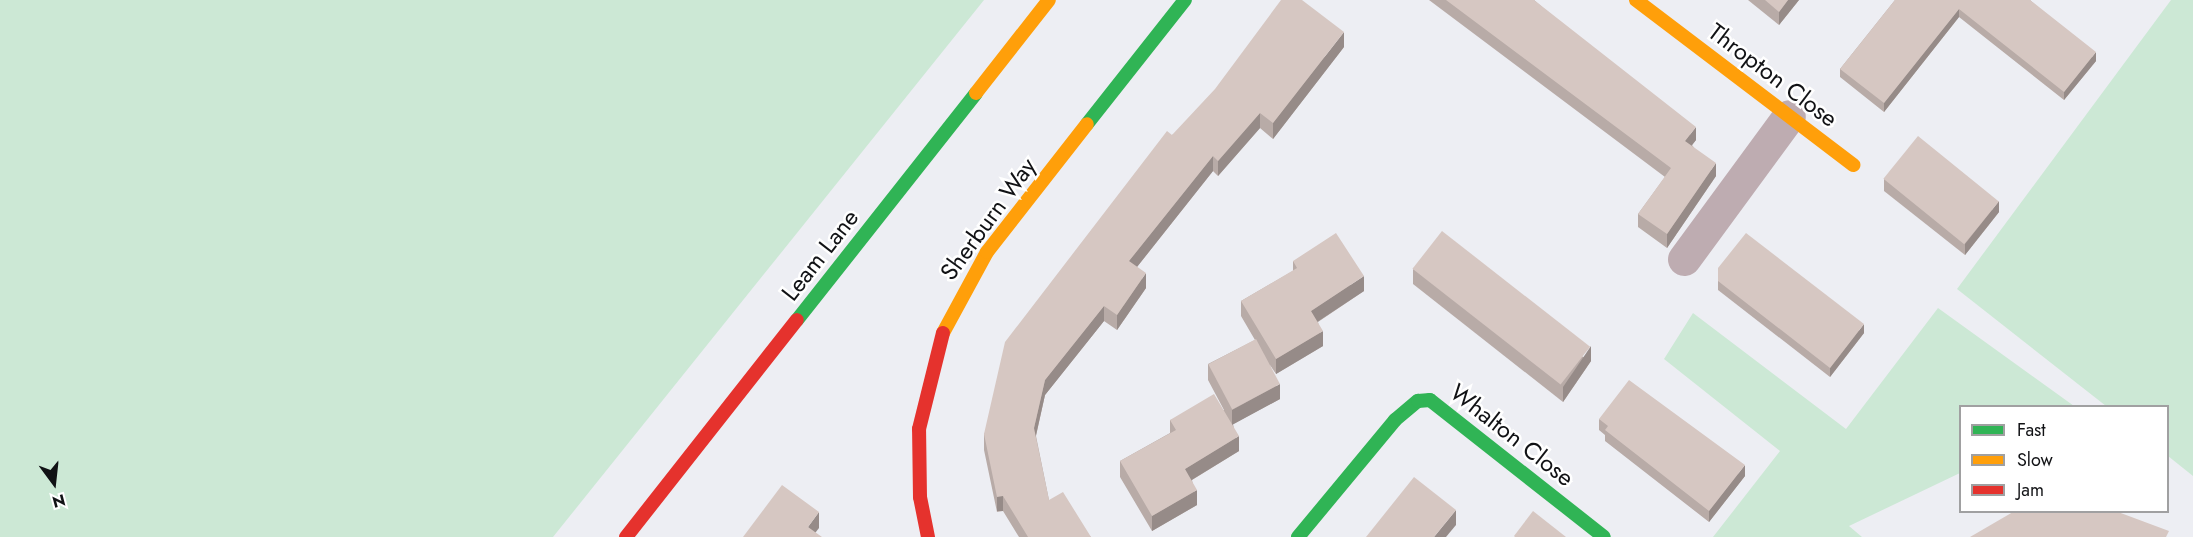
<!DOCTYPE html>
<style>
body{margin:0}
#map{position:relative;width:2193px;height:537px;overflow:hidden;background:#edeef3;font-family:Jost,sans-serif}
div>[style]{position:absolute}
.green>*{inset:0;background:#cce8d5}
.street>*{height:33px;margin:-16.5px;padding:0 16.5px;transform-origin:16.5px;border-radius:16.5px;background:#beacb1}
.fast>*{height:14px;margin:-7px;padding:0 7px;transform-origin:7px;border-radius:7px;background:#30b455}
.slow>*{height:14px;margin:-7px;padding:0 7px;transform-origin:7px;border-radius:7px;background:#ff9f0a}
.jam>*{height:14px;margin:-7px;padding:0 7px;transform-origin:7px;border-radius:7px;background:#e5322d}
.wall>*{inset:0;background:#b8aba7}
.shaded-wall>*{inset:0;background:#968b88;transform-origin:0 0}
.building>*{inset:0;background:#d6c7c2;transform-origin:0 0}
span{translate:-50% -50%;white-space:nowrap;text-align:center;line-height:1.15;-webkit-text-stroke:5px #fff;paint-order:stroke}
.street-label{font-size:24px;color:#111215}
.legend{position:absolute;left:1959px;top:405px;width:210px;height:108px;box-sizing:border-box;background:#fff;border:2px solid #a0a0a1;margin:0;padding:8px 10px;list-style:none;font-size:18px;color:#111215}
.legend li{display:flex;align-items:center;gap:12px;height:30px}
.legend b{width:30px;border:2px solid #a0a0a1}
.north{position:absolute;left:24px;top:453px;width:60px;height:60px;-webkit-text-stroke:4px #fff;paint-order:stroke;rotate:165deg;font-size:16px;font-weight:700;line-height:24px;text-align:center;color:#111215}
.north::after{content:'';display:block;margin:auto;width:21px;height:27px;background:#111215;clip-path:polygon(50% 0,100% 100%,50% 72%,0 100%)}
</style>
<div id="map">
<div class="green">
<i style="clip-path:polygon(0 0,984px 0,553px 537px,0 537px)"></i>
<i style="clip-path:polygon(2171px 0,2193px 0,2193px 476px,2168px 456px,2168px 406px,2106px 406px,1957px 289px)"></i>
<i style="clip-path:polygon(1938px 308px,2074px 406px,1960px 406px,1960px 473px,1849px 526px,1862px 537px,1713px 537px,1780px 451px,1664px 359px,1693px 313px,1846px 429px)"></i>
</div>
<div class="street">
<i style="left:1684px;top:259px;width:177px;rotate:-53.7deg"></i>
</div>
<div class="fast">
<i style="left:1087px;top:124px;width:158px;rotate:-51.7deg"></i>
<i style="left:797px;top:320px;width:289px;rotate:-51.7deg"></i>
<i style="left:1298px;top:537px;width:152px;rotate:-50.3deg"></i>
<i style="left:1395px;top:420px;width:30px;rotate:-40deg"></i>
<i style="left:1418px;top:401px;width:12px;rotate:-5deg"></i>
<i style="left:1430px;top:400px;width:221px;rotate:38.2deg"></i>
</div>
<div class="slow">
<i style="left:1636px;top:0;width:273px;rotate:37.2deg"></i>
<i style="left:976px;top:93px;width:118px;rotate:-51.9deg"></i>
<i style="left:943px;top:333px;width:92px;rotate:-61.5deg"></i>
<i style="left:987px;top:252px;width:162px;rotate:-52deg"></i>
</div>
<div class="jam">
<i style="left:626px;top:537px;width:276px;rotate:-51.8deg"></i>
<i style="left:928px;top:537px;width:41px;rotate:-101.3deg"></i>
<i style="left:920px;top:497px;width:68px;rotate:-90.8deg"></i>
<i style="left:919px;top:429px;width:99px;rotate:-76deg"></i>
</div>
<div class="wall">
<i style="clip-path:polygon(1429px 0,1534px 0,1696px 140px,1692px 145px,1716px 176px,1667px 248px,1638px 227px,1638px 214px,1665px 177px)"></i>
<i style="clip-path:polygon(1748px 0,1799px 0,1779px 25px)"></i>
<i style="clip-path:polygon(1895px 0,2030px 0,2096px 61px,2064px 100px,1959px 17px,1884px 112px,1840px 77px,1840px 69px)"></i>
<i style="clip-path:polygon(1344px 47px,1273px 139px,1260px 128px,1218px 176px,1213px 171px,1137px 267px,1146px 288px,1117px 330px,1104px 321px,1045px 395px,1036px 436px,1049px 500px,1091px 537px,1019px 537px,1003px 511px,997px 512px,984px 450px,984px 434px,1172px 135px)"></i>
<i style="clip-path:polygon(1884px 179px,1999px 212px,1965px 255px,1884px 191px)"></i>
<i style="clip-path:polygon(1293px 261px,1364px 291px,1318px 322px,1323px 346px,1276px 374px,1270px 365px,1280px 399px,1233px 424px,1239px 451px,1192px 480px,1197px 505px,1152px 531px,1120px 477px,1120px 461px,1170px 433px,1170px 420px,1224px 410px,1208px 380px,1208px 364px,1255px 340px,1241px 316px,1241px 301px,1293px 271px)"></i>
<i style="clip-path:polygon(1718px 268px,1864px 333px,1830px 377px,1718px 290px)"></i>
<i style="clip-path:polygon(1413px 269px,1591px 361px,1563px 402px,1413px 284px)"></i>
<i style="clip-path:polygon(1599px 419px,1745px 476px,1709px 522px,1605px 441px,1605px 435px,1599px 430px)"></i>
</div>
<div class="shaded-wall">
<i style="clip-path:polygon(1788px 0,1799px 0,1779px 25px,1779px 12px)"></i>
<i style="clip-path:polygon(1959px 9px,1959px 17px,1884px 112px,1884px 103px)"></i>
<i style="clip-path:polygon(1344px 32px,1344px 47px,1273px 139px,1273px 123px)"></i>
<i style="clip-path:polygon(2096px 52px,2096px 61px,2064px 100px,2064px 92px)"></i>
<i style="clip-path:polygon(1260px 113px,1260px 128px,1218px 176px,1218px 161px)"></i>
<i style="clip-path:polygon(1696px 127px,1696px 140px,1685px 154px,1685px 141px)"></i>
<i style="clip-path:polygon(1213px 156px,1213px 171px,1129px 277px,1129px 261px)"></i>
<i style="clip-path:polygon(1716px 163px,1716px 176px,1667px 248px,1667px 234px)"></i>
<i style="clip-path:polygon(1999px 201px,1999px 212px,1965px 255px,1965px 244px)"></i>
<i style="clip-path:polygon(1146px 273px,1146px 288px,1117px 330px,1117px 315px)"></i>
<i style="clip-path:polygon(1364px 276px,1364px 291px,1311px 326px,1311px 311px)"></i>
<i style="clip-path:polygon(1104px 306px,1104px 321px,1045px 395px,1034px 444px,1034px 428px,1045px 380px)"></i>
<i style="clip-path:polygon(1864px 324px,1864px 333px,1830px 377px,1830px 368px)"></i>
<i style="clip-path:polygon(1323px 331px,1323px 346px,1276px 374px,1276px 359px)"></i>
<i style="clip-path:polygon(1591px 346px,1591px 361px,1563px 402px,1563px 387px)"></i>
<i style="clip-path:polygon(1280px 384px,1280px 399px,1232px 425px,1232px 410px)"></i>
<i style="clip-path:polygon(1239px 436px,1239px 451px,1185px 484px,1185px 469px)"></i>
<i style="clip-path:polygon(1745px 465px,1745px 476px,1709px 522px,1709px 511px)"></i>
<i style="clip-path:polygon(1197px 490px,1197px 505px,1152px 531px,1152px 516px)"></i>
<i style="left:1003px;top:496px;width:15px;height:6px;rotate:90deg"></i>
<i style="clip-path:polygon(1456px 510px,1456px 525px,1446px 537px,1434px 537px)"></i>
<i style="clip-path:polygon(819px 512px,819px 528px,812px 537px,808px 527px)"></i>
</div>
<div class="building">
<i style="clip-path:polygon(1281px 0,1302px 0,1344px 32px,1273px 123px,1260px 113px,1218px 161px,1213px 156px,1129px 261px,1146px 273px,1117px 315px,1104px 306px,1045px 380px,1034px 428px,1049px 500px,1063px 492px,1091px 537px,1028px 537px,1003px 496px,997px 497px,984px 434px,1005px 342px,1167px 131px,1172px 135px,1215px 89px)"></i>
<i style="clip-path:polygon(1446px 0,1534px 0,1696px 127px,1685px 141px,1716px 163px,1667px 234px,1638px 214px,1671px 168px)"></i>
<i style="clip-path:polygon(1765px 0,1788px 0,1779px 12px)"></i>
<i style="clip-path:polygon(1895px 0,2030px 0,2096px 52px,2064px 92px,1959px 9px,1884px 103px,1840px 69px)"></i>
<i style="left:1918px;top:136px;width:104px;height:55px;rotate:39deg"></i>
<i style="left:1442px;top:231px;width:188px;height:48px;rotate:38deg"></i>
<i style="clip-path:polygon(1336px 233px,1364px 276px,1311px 311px,1323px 331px,1276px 359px,1241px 301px,1297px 268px,1293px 261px)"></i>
<i style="clip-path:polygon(1746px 233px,1864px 324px,1830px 368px,1718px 281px,1718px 268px)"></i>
<i style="left:1256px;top:339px;width:51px;height:54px;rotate:62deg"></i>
<i style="clip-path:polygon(1629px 380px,1745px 465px,1709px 511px,1605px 430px,1608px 426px,1599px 419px)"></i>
<i style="clip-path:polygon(1214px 394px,1239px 436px,1185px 469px,1197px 490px,1152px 516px,1120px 461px,1176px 430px,1170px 420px)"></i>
<i style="clip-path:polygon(1414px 477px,1456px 510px,1434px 537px,1366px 537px)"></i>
<i style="clip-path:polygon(782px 485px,819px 512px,808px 527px,822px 537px,743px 537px)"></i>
<i style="clip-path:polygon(1533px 511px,1566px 537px,1515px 537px,1514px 536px)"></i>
<i style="clip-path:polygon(2013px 512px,2118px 512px,2169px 531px,2166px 537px,1970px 537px)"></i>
</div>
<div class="street-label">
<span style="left:1773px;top:75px;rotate:37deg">Thropton Close</span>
<span style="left:988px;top:219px;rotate:-54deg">Sherburn Way</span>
<span style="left:820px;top:255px;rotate:-52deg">Leam Lane</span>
<span style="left:1512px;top:435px;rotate:38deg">Whalton Close</span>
</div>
<ul class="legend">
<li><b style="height:8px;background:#30b455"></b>Fast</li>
<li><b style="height:8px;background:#ff9f0a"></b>Slow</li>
<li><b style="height:8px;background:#e5322d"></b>Jam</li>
</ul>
<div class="north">N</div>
</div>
